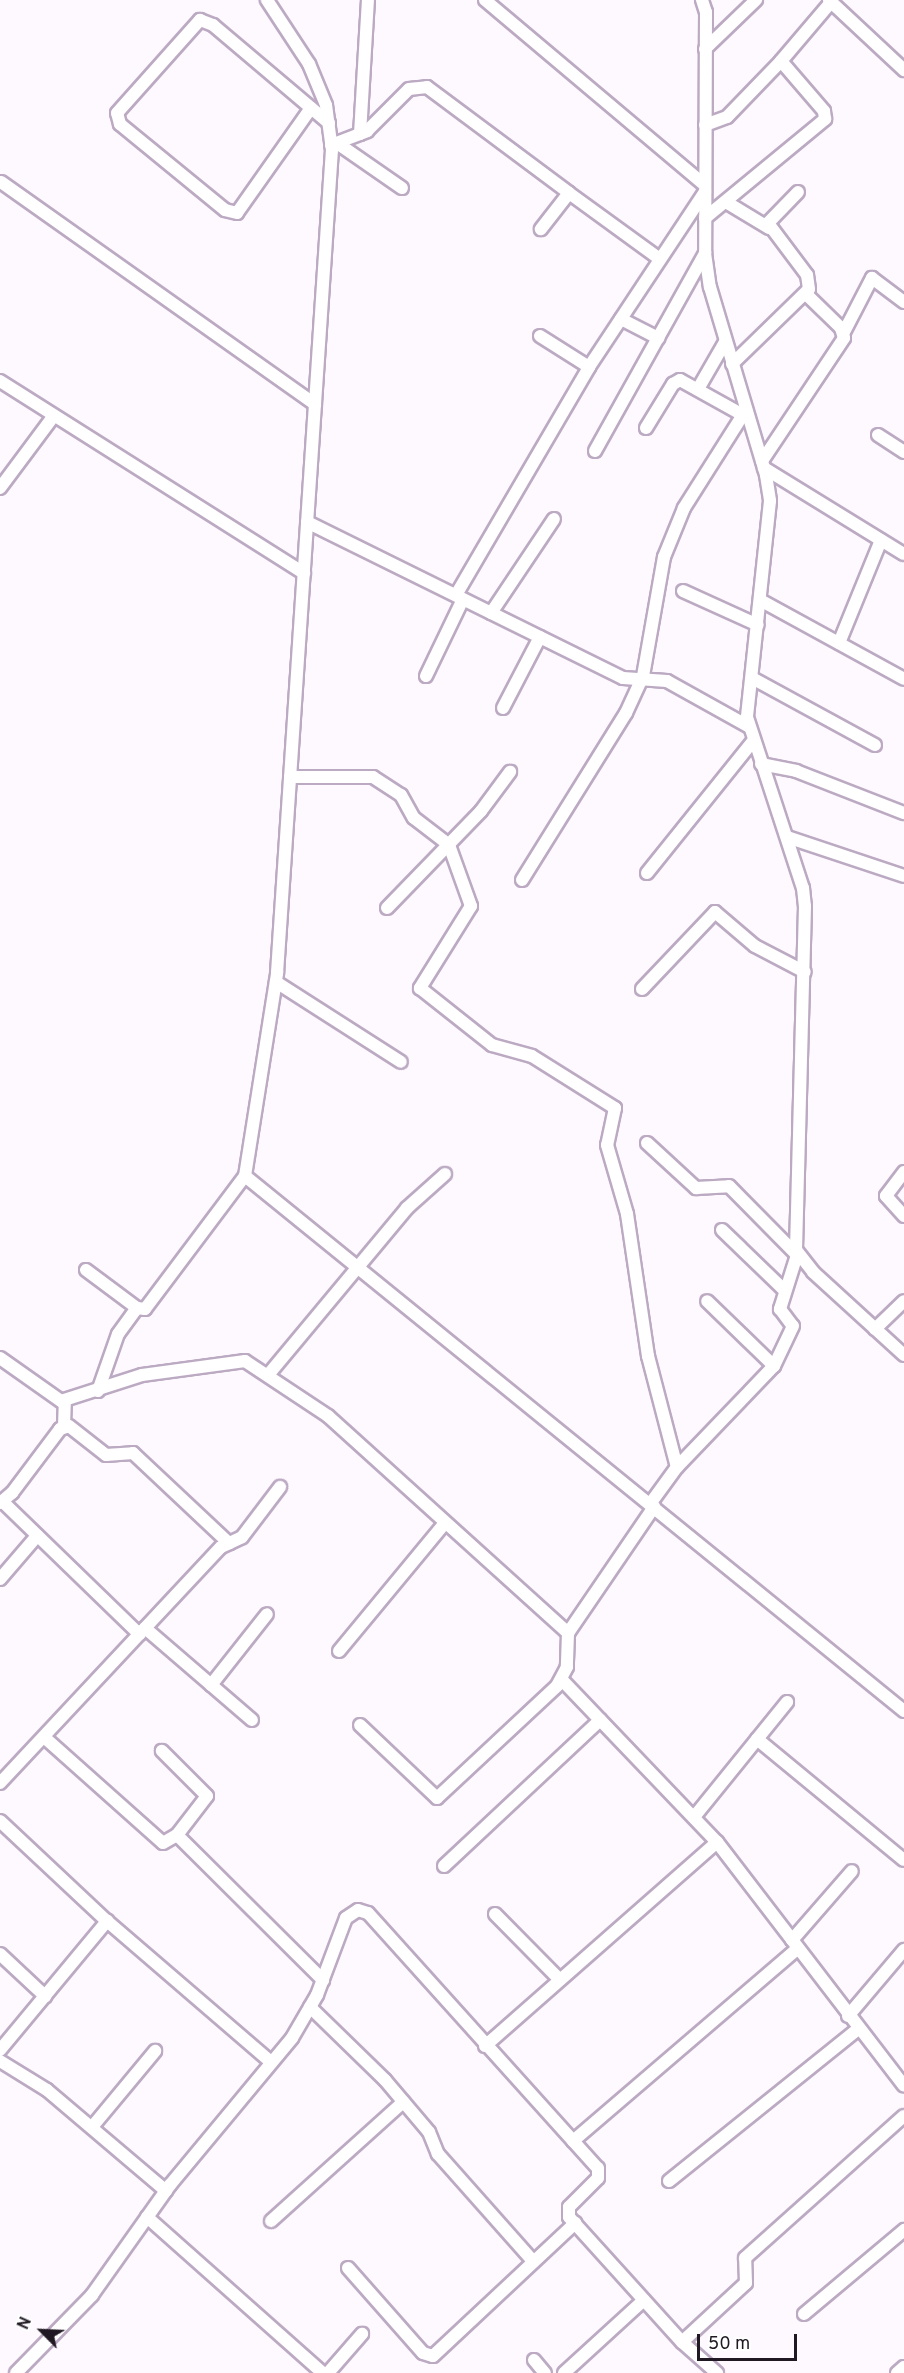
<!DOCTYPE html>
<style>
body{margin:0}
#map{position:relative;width:904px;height:2373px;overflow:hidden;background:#fdf9fe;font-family:Overpass,sans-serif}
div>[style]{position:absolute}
.roads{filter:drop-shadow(2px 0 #bcaac3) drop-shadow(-2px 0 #bcaac3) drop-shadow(0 2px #bcaac3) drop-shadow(0 -2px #bcaac3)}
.minor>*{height:12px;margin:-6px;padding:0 6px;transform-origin:6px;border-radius:6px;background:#fff}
span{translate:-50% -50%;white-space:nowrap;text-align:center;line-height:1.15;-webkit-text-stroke:4.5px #fff;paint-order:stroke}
.north{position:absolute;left:12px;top:2301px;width:60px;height:60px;-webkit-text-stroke:4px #fff;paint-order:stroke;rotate:294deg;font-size:16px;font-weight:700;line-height:24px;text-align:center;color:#201923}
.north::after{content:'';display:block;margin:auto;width:21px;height:27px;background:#201923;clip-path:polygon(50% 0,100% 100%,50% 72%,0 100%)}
.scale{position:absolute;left:697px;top:2334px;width:100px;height:27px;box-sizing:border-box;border:3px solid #201923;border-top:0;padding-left:8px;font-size:18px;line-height:21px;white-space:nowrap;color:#201923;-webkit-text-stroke:4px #fff;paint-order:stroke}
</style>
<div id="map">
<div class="roads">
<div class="minor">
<i style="left:485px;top:0;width:287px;rotate:40.1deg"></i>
<i style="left:702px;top:0;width:13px;rotate:72deg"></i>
<i style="left:706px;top:12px;width:241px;rotate:90.2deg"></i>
<i style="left:705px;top:253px;width:34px;rotate:82deg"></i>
<i style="left:710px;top:287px;width:196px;rotate:73.4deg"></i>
<i style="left:766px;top:475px;width:26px;rotate:81deg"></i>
<i style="left:770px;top:501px;width:217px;rotate:96.1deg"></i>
<i style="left:747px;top:717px;width:180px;rotate:71.9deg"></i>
<i style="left:803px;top:888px;width:18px;rotate:84deg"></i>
<i style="left:805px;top:906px;width:344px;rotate:91.5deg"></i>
<i style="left:796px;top:1250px;width:28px;rotate:52deg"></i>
<i style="left:813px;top:1272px;width:123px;rotate:42.4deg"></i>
<i style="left:829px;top:0;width:103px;rotate:43deg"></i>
<i style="left:705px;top:49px;width:71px;rotate:-43.9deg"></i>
<i style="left:311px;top:108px;width:128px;rotate:125.2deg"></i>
<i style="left:237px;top:213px;width:12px;rotate:-166deg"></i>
<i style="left:225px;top:210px;width:136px;rotate:-140.7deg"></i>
<i style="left:120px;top:124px;width:11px;rotate:-105deg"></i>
<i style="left:117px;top:113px;width:125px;rotate:-48.3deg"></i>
<i style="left:200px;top:20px;width:14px;rotate:21deg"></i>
<i style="left:213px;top:25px;width:152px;rotate:40.2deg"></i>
<i style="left:705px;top:125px;width:23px;rotate:-20deg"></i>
<i style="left:727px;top:117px;width:78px;rotate:-46deg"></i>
<i style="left:360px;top:134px;width:134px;rotate:-86.6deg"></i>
<i style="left:337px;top:143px;width:79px;rotate:34.7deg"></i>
<i style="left:331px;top:145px;width:39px;rotate:-21deg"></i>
<i style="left:367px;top:131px;width:59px;rotate:-45deg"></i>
<i style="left:409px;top:89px;width:18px;rotate:-6deg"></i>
<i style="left:427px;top:87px;width:177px;rotate:36.7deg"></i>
<i style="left:569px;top:193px;width:46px;rotate:127.9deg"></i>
<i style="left:1px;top:182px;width:385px;rotate:35.3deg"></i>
<i style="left:569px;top:193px;width:112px;rotate:36deg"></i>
<i style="left:726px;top:202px;width:50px;rotate:31.2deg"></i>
<i style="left:705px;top:218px;width:156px;rotate:-39.5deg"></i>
<i style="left:825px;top:119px;width:8px;rotate:-97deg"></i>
<i style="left:824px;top:111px;width:66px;rotate:-130.7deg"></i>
<i style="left:781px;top:61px;width:77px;rotate:-49.7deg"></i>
<i style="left:621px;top:319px;width:42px;rotate:27.2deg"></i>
<i style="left:844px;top:332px;width:61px;rotate:-62.6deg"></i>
<i style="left:872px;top:278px;width:40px;rotate:37deg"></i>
<i style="left:540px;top:336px;width:58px;rotate:32.3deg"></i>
<i style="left:732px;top:364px;width:107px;rotate:-44.2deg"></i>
<i style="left:809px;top:289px;width:14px;rotate:-98deg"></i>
<i style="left:807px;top:275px;width:65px;rotate:-126.9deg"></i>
<i style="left:768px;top:223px;width:43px;rotate:-45.9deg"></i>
<i style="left:0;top:381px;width:360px;rotate:32.3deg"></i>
<i style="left:698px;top:389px;width:54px;rotate:-60.1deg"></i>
<i style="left:646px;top:428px;width:52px;rotate:-58.5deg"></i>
<i style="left:673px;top:384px;width:8px;rotate:-30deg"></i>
<i style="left:680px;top:380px;width:72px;rotate:29.1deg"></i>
<i style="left:878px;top:435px;width:31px;rotate:33deg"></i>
<i style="left:595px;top:451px;width:227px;rotate:-60.9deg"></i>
<i style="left:762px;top:461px;width:148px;rotate:-56.3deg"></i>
<i style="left:844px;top:338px;width:10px;rotate:-107deg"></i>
<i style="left:841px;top:328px;width:49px;rotate:-135.8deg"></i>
<i style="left:764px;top:468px;width:164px;rotate:31.6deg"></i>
<i style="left:0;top:488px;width:89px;rotate:-53.3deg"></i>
<i style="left:307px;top:522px;width:352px;rotate:26.3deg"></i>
<i style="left:623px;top:678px;width:44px;rotate:3.9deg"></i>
<i style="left:667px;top:681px;width:93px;rotate:29.1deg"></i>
<i style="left:683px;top:591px;width:82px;rotate:24.4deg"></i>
<i style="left:456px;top:595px;width:264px;rotate:-59.7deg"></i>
<i style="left:589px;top:367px;width:210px;rotate:-56.5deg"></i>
<i style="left:760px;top:600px;width:164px;rotate:28.7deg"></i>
<i style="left:491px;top:613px;width:113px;rotate:-56.2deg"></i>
<i style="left:839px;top:643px;width:111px;rotate:-67.8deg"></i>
<i style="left:426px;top:676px;width:85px;rotate:-64.3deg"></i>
<i style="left:752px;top:678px;width:140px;rotate:28.6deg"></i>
<i style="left:503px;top:708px;width:80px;rotate:-62.5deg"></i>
<i style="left:761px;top:764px;width:36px;rotate:11deg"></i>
<i style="left:796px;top:771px;width:116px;rotate:21.3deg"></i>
<i style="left:290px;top:777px;width:83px"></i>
<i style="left:373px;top:777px;width:33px;rotate:33deg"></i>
<i style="left:401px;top:795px;width:26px;rotate:61deg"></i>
<i style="left:414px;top:818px;width:44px;rotate:37.6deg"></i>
<i style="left:449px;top:845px;width:65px;rotate:70.2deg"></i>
<i style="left:471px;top:906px;width:97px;rotate:121.9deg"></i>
<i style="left:420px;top:988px;width:92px;rotate:38.4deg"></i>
<i style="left:492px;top:1045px;width:41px;rotate:15.4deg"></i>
<i style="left:532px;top:1056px;width:98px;rotate:32.1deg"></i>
<i style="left:615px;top:1108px;width:38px;rotate:102deg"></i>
<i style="left:607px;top:1145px;width:72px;rotate:73.8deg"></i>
<i style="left:627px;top:1214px;width:144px;rotate:81.6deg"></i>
<i style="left:648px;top:1356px;width:115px;rotate:75.4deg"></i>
<i style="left:787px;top:837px;width:123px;rotate:18.4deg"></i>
<i style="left:647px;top:873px;width:169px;rotate:-51.2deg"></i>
<i style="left:522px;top:880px;width:197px;rotate:-58.1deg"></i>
<i style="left:626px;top:713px;width:41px;rotate:-65.3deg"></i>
<i style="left:643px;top:676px;width:121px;rotate:-80deg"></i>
<i style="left:664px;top:557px;width:53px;rotate:-67.8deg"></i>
<i style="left:684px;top:508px;width:116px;rotate:-57.7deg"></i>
<i style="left:387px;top:908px;width:135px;rotate:-45.9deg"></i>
<i style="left:481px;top:811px;width:49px;rotate:-53.4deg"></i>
<i style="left:276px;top:982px;width:148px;rotate:32.6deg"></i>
<i style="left:642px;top:989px;width:106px;rotate:-46.5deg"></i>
<i style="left:715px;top:912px;width:52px;rotate:40.4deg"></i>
<i style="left:755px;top:946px;width:56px;rotate:27.5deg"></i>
<i style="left:647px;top:1143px;width:67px;rotate:42.6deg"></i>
<i style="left:696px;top:1188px;width:33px;rotate:-3deg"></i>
<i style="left:729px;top:1186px;width:97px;rotate:45.4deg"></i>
<i style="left:797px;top:1255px;width:57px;rotate:107.5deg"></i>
<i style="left:780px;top:1309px;width:21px;rotate:53deg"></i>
<i style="left:793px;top:1326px;width:44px;rotate:115.4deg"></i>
<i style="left:904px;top:1172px;width:30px;rotate:127deg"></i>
<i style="left:886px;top:1196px;width:27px;rotate:48deg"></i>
<i style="left:245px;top:1176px;width:849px;rotate:39.07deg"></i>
<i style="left:722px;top:1230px;width:85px;rotate:44deg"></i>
<i style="left:86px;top:1270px;width:64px;rotate:36.7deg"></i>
<i style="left:137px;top:1308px;width:8px;rotate:7deg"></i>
<i style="left:145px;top:1309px;width:166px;rotate:-53.1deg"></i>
<i style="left:245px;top:1176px;width:206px;rotate:-81deg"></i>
<i style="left:277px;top:973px;width:825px;rotate:-86.18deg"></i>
<i style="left:332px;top:150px;width:45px;rotate:-97.6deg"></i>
<i style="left:326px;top:105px;width:44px;rotate:-112.5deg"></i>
<i style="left:309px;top:64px;width:77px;rotate:-123.3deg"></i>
<i style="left:875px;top:1329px;width:40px;rotate:-44deg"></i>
<i style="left:0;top:1358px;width:75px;rotate:35.2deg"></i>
<i style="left:61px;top:1401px;width:85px;rotate:-17.8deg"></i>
<i style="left:142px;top:1375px;width:104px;rotate:-7.7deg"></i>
<i style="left:245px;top:1361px;width:100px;rotate:33.5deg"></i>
<i style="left:328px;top:1416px;width:324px;rotate:42.1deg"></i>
<i style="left:568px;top:1633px;width:34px;rotate:92deg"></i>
<i style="left:567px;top:1667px;width:21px;rotate:118deg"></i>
<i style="left:557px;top:1686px;width:164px;rotate:137deg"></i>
<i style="left:437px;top:1798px;width:106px;rotate:-136.5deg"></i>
<i style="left:268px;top:1375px;width:217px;rotate:-50.2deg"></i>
<i style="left:407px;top:1208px;width:51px;rotate:-41.8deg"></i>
<i style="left:98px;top:1391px;width:60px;rotate:-70.7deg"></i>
<i style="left:118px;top:1334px;width:32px;rotate:-54deg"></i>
<i style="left:64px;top:1426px;width:25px;rotate:-88deg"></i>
<i style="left:3px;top:1502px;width:190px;rotate:44.1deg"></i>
<i style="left:0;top:1503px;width:16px;rotate:-40deg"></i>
<i style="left:12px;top:1493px;width:80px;rotate:-53.1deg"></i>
<i style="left:60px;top:1429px;width:9px;rotate:-18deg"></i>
<i style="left:69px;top:1426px;width:47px;rotate:38.1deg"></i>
<i style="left:106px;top:1455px;width:27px;rotate:-4deg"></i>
<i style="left:133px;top:1453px;width:132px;rotate:43.2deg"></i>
<i style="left:650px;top:1504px;width:46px;rotate:-53.9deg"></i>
<i style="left:677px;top:1467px;width:140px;rotate:-46.2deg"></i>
<i style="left:774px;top:1366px;width:93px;rotate:-135.9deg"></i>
<i style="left:0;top:1579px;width:57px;rotate:-49.3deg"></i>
<i style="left:145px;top:1628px;width:141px;rotate:40.7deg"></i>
<i style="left:568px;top:1633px;width:153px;rotate:-55.7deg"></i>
<i style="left:339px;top:1651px;width:165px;rotate:-50.4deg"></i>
<i style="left:562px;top:1680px;width:224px;rotate:46.3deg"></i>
<i style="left:717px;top:1842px;width:307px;rotate:52.5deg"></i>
<i style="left:211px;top:1685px;width:90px;rotate:-51.7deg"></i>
<i style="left:44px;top:1737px;width:159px;rotate:41.7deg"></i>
<i style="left:163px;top:1843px;width:16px;rotate:-30deg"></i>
<i style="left:177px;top:1835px;width:49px;rotate:-52.4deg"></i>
<i style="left:207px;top:1796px;width:64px;rotate:-135deg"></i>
<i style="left:757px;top:1739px;width:190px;rotate:39.5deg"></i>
<i style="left:0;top:1783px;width:323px;rotate:-46.9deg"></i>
<i style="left:221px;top:1547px;width:23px;rotate:-25deg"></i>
<i style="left:242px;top:1537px;width:63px;rotate:-52.8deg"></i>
<i style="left:694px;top:1817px;width:148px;rotate:-51deg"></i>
<i style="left:0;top:1821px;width:146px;rotate:43.1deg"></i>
<i style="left:107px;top:1921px;width:216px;rotate:40.7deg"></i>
<i style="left:177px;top:1835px;width:206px;rotate:44.8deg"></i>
<i style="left:444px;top:1866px;width:214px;rotate:-43.1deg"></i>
<i style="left:495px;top:1914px;width:91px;rotate:45.4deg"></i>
<i style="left:792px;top:1940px;width:91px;rotate:-49deg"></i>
<i style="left:0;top:1954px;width:62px;rotate:43deg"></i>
<i style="left:310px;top:2007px;width:105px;rotate:44.2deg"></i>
<i style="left:385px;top:2080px;width:68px;rotate:49.8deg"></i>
<i style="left:429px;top:2132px;width:24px;rotate:68deg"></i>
<i style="left:438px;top:2154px;width:143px;rotate:48.4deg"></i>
<i style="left:848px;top:2016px;width:87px;rotate:-49.7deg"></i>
<i style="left:485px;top:2046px;width:309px;rotate:-41.3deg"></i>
<i style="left:0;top:2050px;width:168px;rotate:-50.3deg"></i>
<i style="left:0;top:2061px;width:55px;rotate:31.7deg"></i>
<i style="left:47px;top:2090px;width:156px;rotate:40.3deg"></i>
<i style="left:92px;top:2127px;width:99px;rotate:-50.3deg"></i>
<i style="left:573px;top:2141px;width:296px;rotate:-40.6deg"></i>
<i style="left:669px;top:2181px;width:243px;rotate:-38.8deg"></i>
<i style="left:147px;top:2217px;width:235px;rotate:41.6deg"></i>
<i style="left:271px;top:2221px;width:178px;rotate:-42deg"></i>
<i style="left:348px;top:2268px;width:113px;rotate:48.6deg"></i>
<i style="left:423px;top:2353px;width:10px;rotate:17deg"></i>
<i style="left:433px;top:2356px;width:195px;rotate:-43.1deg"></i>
<i style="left:804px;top:2314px;width:131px;rotate:-40deg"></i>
<i style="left:682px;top:2342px;width:87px;rotate:-42.7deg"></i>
<i style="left:746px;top:2283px;width:25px;rotate:-92deg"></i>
<i style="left:745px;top:2258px;width:213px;rotate:-41.8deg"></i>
<i style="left:534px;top:2360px;width:17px;rotate:50deg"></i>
<i style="left:16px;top:2373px;width:109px;rotate:-45.7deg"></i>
<i style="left:92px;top:2295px;width:135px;rotate:-54.7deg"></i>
<i style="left:170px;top:2185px;width:191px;rotate:-50.3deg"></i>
<i style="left:292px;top:2038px;width:50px;rotate:-59.8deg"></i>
<i style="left:317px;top:1995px;width:82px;rotate:-69.4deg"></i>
<i style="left:346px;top:1918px;width:14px;rotate:-34deg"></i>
<i style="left:358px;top:1910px;width:10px;rotate:17deg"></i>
<i style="left:368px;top:1913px;width:343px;rotate:48deg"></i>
<i style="left:598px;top:2168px;width:10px;rotate:90deg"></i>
<i style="left:598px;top:2178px;width:41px;rotate:135deg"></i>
<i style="left:569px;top:2207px;width:10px;rotate:90deg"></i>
<i style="left:569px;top:2217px;width:169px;rotate:47.9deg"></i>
<i style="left:682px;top:2342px;width:47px;rotate:41.5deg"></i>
<i style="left:328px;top:2373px;width:52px;rotate:-48.9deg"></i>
<i style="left:564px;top:2373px;width:108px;rotate:-42.4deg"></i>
<i style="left:897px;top:2373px;width:9px;rotate:-41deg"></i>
</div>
</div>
<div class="north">N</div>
<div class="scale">50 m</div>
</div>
